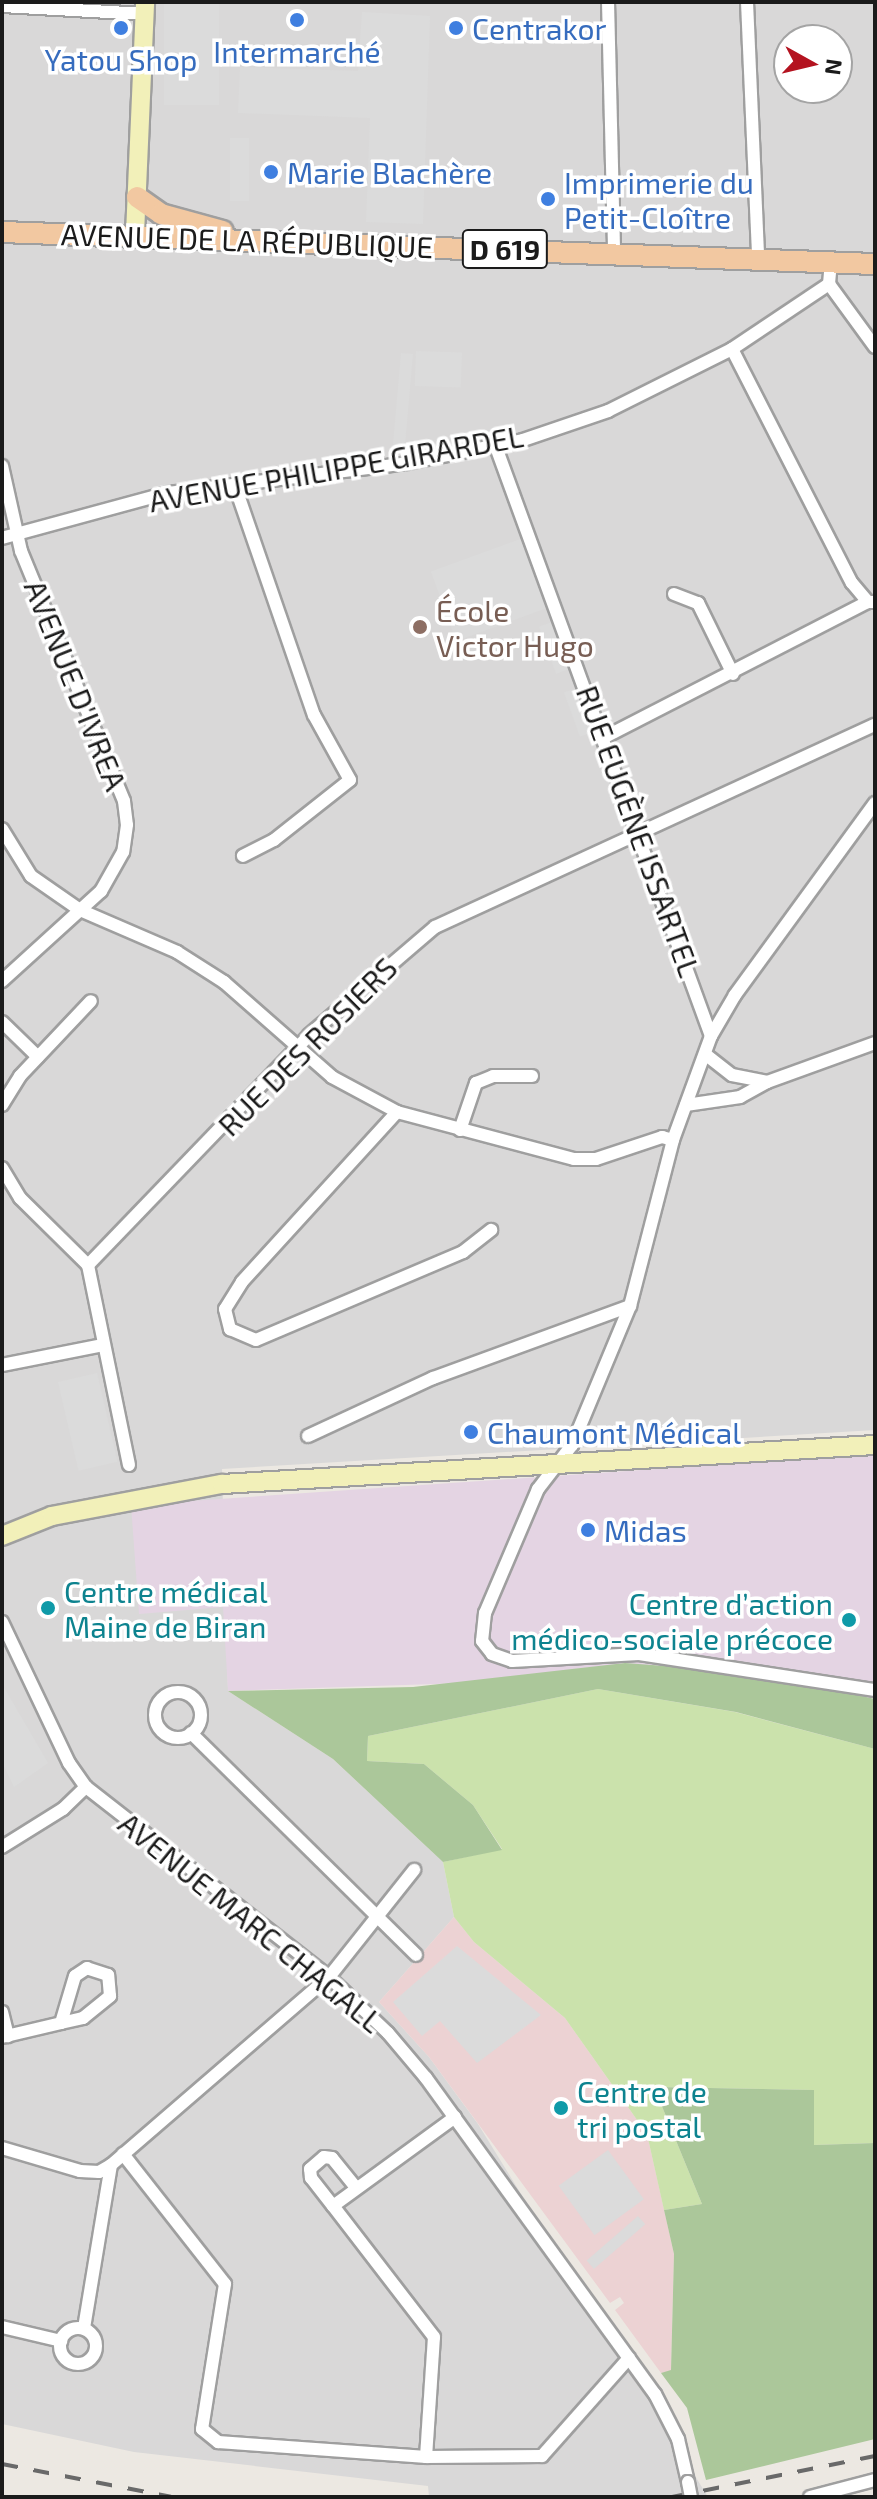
<!DOCTYPE html>
<meta charset="utf-8">
<style>
body{margin:0}
#map{position:relative;width:877px;height:2499px;overflow:hidden;background:#ece8e2;font-family:"Exo 2",sans-serif}
div>[style]{position:absolute}
.residential>*{inset:0;background:#d9d8d8}
.commercial>*{inset:0;background:#ecd2d3}
.industrial>*{inset:0;background:#e4d4e3}
.grass>*{inset:0;background:#cbe2ac}
.forest>*{inset:0;background:#abc79a}
.parking>*{inset:0;background:#dbdbdb;transform-origin:0 0}
.roads{filter:drop-shadow(2px 0 #9f9f9f) drop-shadow(-2px 0 #9f9f9f) drop-shadow(0 2px #9f9f9f) drop-shadow(0 -2px #9f9f9f)}
.street>*{height:12px;margin:-6px;padding:0 6px;transform-origin:6px;border-radius:6px;background:#fff}
.street>.ring{margin:-6px;padding:0;box-sizing:content-box;background:none;border:12px solid #fff;border-radius:50%}
.secondary>*{height:18px;margin:-9px;padding:0 9px;transform-origin:9px;border-radius:9px;background:#f2f0b9}
.primary>*{height:20px;margin:-10px;padding:0 10px;transform-origin:10px;border-radius:10px;background:#f2c8a1}
.rail>*{height:4px;margin-top:-2px;transform-origin:0;background:repeating-linear-gradient(90deg,#696969 0 16px,transparent 0 32px)}
.bridges{filter:drop-shadow(2px 0 #9f9f9f) drop-shadow(-2px 0 #9f9f9f) drop-shadow(0 2px #9f9f9f) drop-shadow(0 -2px #9f9f9f)}
.street-bridge>*{height:12px;margin:-6px;padding:0 6px;transform-origin:6px;border-radius:6px;background:#fff}
.dots>*{width:22px;height:22px;translate:-50% -50%;box-sizing:border-box;border:4px solid #fff;border-radius:50%}
span{translate:-50% -50%;white-space:nowrap;text-align:center;line-height:1.15;-webkit-text-stroke:7px #fff;paint-order:stroke}
.shield-label span{padding:2px 6px;background:#fff;border:2px solid;border-radius:6px;-webkit-text-stroke-width:0}
.shield-label{font-size:28px;color:#1b1b1b;font-weight:700}
.shop-label{font-size:30px;color:#366cbe}
.left{translate:0 -50%;text-align:left}
.street-label{font-size:30px;color:#1b1b1b}
.education-label{font-size:30px;color:#785e54}
.culture-label{font-size:30px;color:#0d838f}
.right{translate:-100% -50%;text-align:right}
.frame{position:absolute;inset:0;border:4px solid #1b1b1b;pointer-events:none}
.north{position:absolute;left:773px;top:24px;width:80px;height:80px;box-sizing:border-box;background:#fff;border:2px solid #a4a4a4;border-radius:50%;rotate:98deg;font-size:22px;font-weight:700;line-height:32px;text-align:center;color:#1b1b1b}
.north::after{content:'';display:block;margin:auto;width:28px;height:36px;background:#b41320;clip-path:polygon(50% 0,100% 100%,50% 72%,0 100%)}
</style>
<div id="map">
<div class="residential">
<i style="clip-path:polygon(evenodd,2px 2px,875px 2px,875px 1430px,222px 1469px,228px 1691px,333px 1759px,443px 1862px,454px 1917px,379px 2002px,429px 2057px,478px 2124px,708px 2497px,429px 2497px,428px 2486px,134px 2452px,2px 2424px,2px 2px,789px 40px,837px 40px,837px 88px,789px 88px,789px 40px)"></i>
</div>
<div class="commercial">
<i style="clip-path:polygon(454px 1917px,474px 1942px,565px 2018px,647px 2134px,674px 2254px,671px 2371px,661px 2373px,615px 2310px,624px 2303px,620px 2297px,610px 2303px,429px 2057px,379px 2002px)"></i>
</div>
<div class="industrial">
<i style="clip-path:polygon(875px 1454px,875px 1699px,758px 1673px,228px 1691px,223px 1607px,139px 1614px,131px 1505px)"></i>
</div>
<div class="grass">
<i style="clip-path:polygon(598px 1689px,735px 1712px,875px 1749px,875px 2143px,814px 2145px,814px 2090px,654px 2087px,702px 2204px,664px 2210px,647px 2134px,565px 2018px,474px 1942px,454px 1917px,443px 1862px,502px 1849px,473px 1805px,424px 1764px,367px 1761px,368px 1736px)"></i>
</div>
<div class="forest">
<i style="clip-path:polygon(625px 1663px,758px 1673px,875px 1699px,875px 1749px,736px 1712px,598px 1689px,368px 1736px,367px 1761px,424px 1764px,473px 1805px,502px 1850px,443px 1862px,333px 1759px,228px 1691px,413px 1687px)"></i>
<i style="clip-path:polygon(654px 2087px,814px 2090px,814px 2145px,875px 2143px,875px 2439px,706px 2480px,687px 2408px,661px 2373px,671px 2370px,674px 2254px,664px 2210px,702px 2204px)"></i>
</div>
<div class="parking">
<i style="left:164px;top:2px;width:55px;height:103px"></i>
<i style="clip-path:polygon(362px 12px,430px 16px,423px 224px,366px 222px,370px 118px,238px 113px,240px 67px,358px 71px)"></i>
<i style="left:230px;top:138px;width:19px;height:63px"></i>
<i style="left:416px;top:351px;width:46px;height:35px;rotate:2deg"></i>
<i style="left:401px;top:353px;width:12px;height:98px;rotate:5deg"></i>
<i style="left:523px;top:538px;width:74px;height:98px;rotate:70deg"></i>
<i style="left:555px;top:621px;width:50px;height:17px;rotate:70deg"></i>
<i style="left:579px;top:687px;width:47px;height:16px;rotate:70deg"></i>
<i style="left:97px;top:1373px;width:91px;height:40px;rotate:77deg"></i>
<i style="clip-path:polygon(2px 1684px,48px 1763px,14px 1787px,2px 1762px)"></i>
<i style="clip-path:polygon(457px 1946px,541px 2015px,477px 2063px,440px 2021px,422px 2036px,393px 2002px)"></i>
<i style="left:608px;top:2150px;width:61px;height:61px;rotate:54deg"></i>
<i style="left:638px;top:2216px;width:11px;height:68px;rotate:49deg"></i>
</div>
<div class="roads">
<div class="street">
<i style="left:608px;top:2px;width:251px;rotate:88.6deg"></i>
<i style="left:747px;top:2px;width:256px;rotate:87.5deg"></i>
<i style="left:2px;top:6px;width:143px;rotate:3.2deg"></i>
<i style="left:831px;top:261px;width:23px;rotate:95deg"></i>
<i style="left:829px;top:284px;width:78px;rotate:53.9deg"></i>
<i style="left:732px;top:349px;width:263px;rotate:62.9deg"></i>
<i style="left:852px;top:583px;width:25px;rotate:50deg"></i>
<i style="left:868px;top:602px;width:7px"></i>
<i style="left:496px;top:447px;width:627px;rotate:69.95deg"></i>
<i style="left:2px;top:466px;width:87px;rotate:77.4deg"></i>
<i style="left:21px;top:551px;width:270px;rotate:67.6deg"></i>
<i style="left:124px;top:801px;width:24px;rotate:83deg"></i>
<i style="left:127px;top:825px;width:27px;rotate:98deg"></i>
<i style="left:123px;top:852px;width:45px;rotate:119.4deg"></i>
<i style="left:101px;top:891px;width:134px;rotate:137.7deg"></i>
<i style="left:235px;top:486px;width:242px;rotate:71deg"></i>
<i style="left:314px;top:715px;width:74px;rotate:61deg"></i>
<i style="left:350px;top:780px;width:97px;rotate:141.7deg"></i>
<i style="left:274px;top:840px;width:35px;rotate:153deg"></i>
<i style="left:2px;top:538px;width:172px;rotate:-15.2deg"></i>
<i style="left:168px;top:493px;width:236px;rotate:-7.1deg"></i>
<i style="left:402px;top:464px;width:123px;rotate:-11.2deg"></i>
<i style="left:523px;top:440px;width:90px;rotate:-18.8deg"></i>
<i style="left:608px;top:411px;width:139px;rotate:-26.6deg"></i>
<i style="left:732px;top:349px;width:117px;rotate:-33.8deg"></i>
<i style="left:674px;top:594px;width:26px;rotate:21deg"></i>
<i style="left:698px;top:603px;width:79px;rotate:63.8deg"></i>
<i style="left:605px;top:737px;width:296px;rotate:-27.2deg"></i>
<i style="left:875px;top:803px;width:238px;rotate:126.1deg"></i>
<i style="left:735px;top:995px;width:48px;rotate:120.3deg"></i>
<i style="left:711px;top:1036px;width:111px;rotate:110.1deg"></i>
<i style="left:673px;top:1140px;width:171px;rotate:104.5deg"></i>
<i style="left:630px;top:1306px;width:151px;rotate:112.6deg"></i>
<i style="left:572px;top:1445px;width:56px;rotate:127.7deg"></i>
<i style="left:538px;top:1489px;width:135px;rotate:113.1deg"></i>
<i style="left:485px;top:1613px;width:28px;rotate:96deg"></i>
<i style="left:482px;top:1641px;width:16px;rotate:52deg"></i>
<i style="left:492px;top:1654px;width:21px;rotate:19deg"></i>
<i style="left:512px;top:1661px;width:127px;rotate:-3.2deg"></i>
<i style="left:639px;top:1654px;width:239px;rotate:8.7deg"></i>
<i style="left:2px;top:829px;width:55px;rotate:58.3deg"></i>
<i style="left:31px;top:876px;width:60px;rotate:34.8deg"></i>
<i style="left:80px;top:910px;width:106px;rotate:23.4deg"></i>
<i style="left:177px;top:952px;width:56px;rotate:32.6deg"></i>
<i style="left:224px;top:982px;width:144px;rotate:41.3deg"></i>
<i style="left:332px;top:1077px;width:74px;rotate:28.3deg"></i>
<i style="left:397px;top:1112px;width:183px;rotate:14.9deg"></i>
<i style="left:574px;top:1159px;width:22px"></i>
<i style="left:596px;top:1159px;width:70px;rotate:-18.4deg"></i>
<i style="left:662px;top:1137px;width:11px;rotate:15deg"></i>
<i style="left:2px;top:1022px;width:50px;rotate:44.2deg"></i>
<i style="left:705px;top:1054px;width:34px;rotate:38deg"></i>
<i style="left:732px;top:1075px;width:36px;rotate:11deg"></i>
<i style="left:2px;top:1105px;width:34px;rotate:-58deg"></i>
<i style="left:20px;top:1076px;width:103px;rotate:-46.6deg"></i>
<i style="left:686px;top:1105px;width:55px;rotate:-8.4deg"></i>
<i style="left:740px;top:1097px;width:31px;rotate:-29deg"></i>
<i style="left:767px;top:1082px;width:115px;rotate:-19.9deg"></i>
<i style="left:397px;top:1112px;width:230px;rotate:132.4deg"></i>
<i style="left:242px;top:1282px;width:32px;rotate:122deg"></i>
<i style="left:225px;top:1309px;width:21px;rotate:76deg"></i>
<i style="left:230px;top:1329px;width:28px;rotate:23deg"></i>
<i style="left:256px;top:1340px;width:225px;rotate:-23deg"></i>
<i style="left:463px;top:1252px;width:36px;rotate:-38deg"></i>
<i style="left:460px;top:1130px;width:50px;rotate:-71.2deg"></i>
<i style="left:476px;top:1083px;width:18px;rotate:-22deg"></i>
<i style="left:493px;top:1076px;width:39px"></i>
<i style="left:2px;top:1168px;width:35px;rotate:59deg"></i>
<i style="left:20px;top:1198px;width:95px;rotate:44.6deg"></i>
<i style="left:2px;top:1365px;width:103px;rotate:-11.2deg"></i>
<i style="left:308px;top:1436px;width:138px;rotate:-24.9deg"></i>
<i style="left:433px;top:1378px;width:210px;rotate:-20.1deg"></i>
<i style="left:129px;top:1465px;width:204px;rotate:-101.6deg"></i>
<i style="left:88px;top:1265px;width:319px;rotate:-46.1deg"></i>
<i style="left:309px;top:1035px;width:166px;rotate:-40.6deg"></i>
<i style="left:435px;top:927px;width:484px;rotate:-24.7deg"></i>
<i style="left:2px;top:1622px;width:156px;rotate:64.6deg"></i>
<i style="left:69px;top:1763px;width:29px;rotate:55deg"></i>
<i style="left:86px;top:1787px;width:308px;rotate:38deg"></i>
<i style="left:329px;top:1977px;width:81px;rotate:43.5deg"></i>
<i style="left:388px;top:2033px;width:59px;rotate:49.8deg"></i>
<i style="left:426px;top:2078px;width:390px;rotate:54.1deg"></i>
<i style="left:655px;top:2394px;width:51px;rotate:62.9deg"></i>
<i style="left:678px;top:2439px;width:44px;rotate:76.9deg"></i>
<i class="ring" style="left:155px;top:1692px;width:34px;height:34px"></i>
<i style="left:191px;top:1733px;width:316px;rotate:44.6deg"></i>
<i style="left:2px;top:1847px;width:72px;rotate:-31.9deg"></i>
<i style="left:63px;top:1809px;width:32px;rotate:-44deg"></i>
<i style="left:2px;top:2012px;width:25px;rotate:76deg"></i>
<i style="left:2px;top:2037px;width:61px;rotate:-13.3deg"></i>
<i style="left:61px;top:2023px;width:23px;rotate:-13deg"></i>
<i style="left:83px;top:2018px;width:35px;rotate:-39deg"></i>
<i style="left:110px;top:1996px;width:21px;rotate:-95deg"></i>
<i style="left:108px;top:1975px;width:22px;rotate:-162deg"></i>
<i style="left:87px;top:1968px;width:14px;rotate:146deg"></i>
<i style="left:75px;top:1976px;width:49px;rotate:106.6deg"></i>
<i style="left:2px;top:2148px;width:81px;rotate:16.4deg"></i>
<i style="left:80px;top:2171px;width:19px;rotate:3deg"></i>
<i style="left:99px;top:2172px;width:14px;rotate:-30deg"></i>
<i style="left:111px;top:2165px;width:288px;rotate:-40.8deg"></i>
<i style="left:329px;top:1977px;width:137px;rotate:-51.5deg"></i>
<i style="left:123px;top:2154px;width:165px;rotate:51.9deg"></i>
<i style="left:225px;top:2284px;width:147px;rotate:99deg"></i>
<i style="left:202px;top:2429px;width:21px;rotate:39deg"></i>
<i style="left:218px;top:2442px;width:209px;rotate:4.1deg"></i>
<i style="left:426px;top:2457px;width:116px;rotate:-0.5deg"></i>
<i style="left:542px;top:2456px;width:131px;rotate:-48.4deg"></i>
<i style="left:333px;top:2206px;width:36px;rotate:-128deg"></i>
<i style="left:311px;top:2178px;width:9px;rotate:-96deg"></i>
<i style="left:310px;top:2169px;width:18px;rotate:-41deg"></i>
<i style="left:324px;top:2157px;width:8px;rotate:7deg"></i>
<i style="left:332px;top:2158px;width:38px;rotate:51deg"></i>
<i style="left:2px;top:2327px;width:61px;rotate:13.3deg"></i>
<i class="ring" style="left:60px;top:2328px;width:24px;height:24px"></i>
<i style="left:84px;top:2328px;width:165px;rotate:-80.6deg"></i>
<i style="left:426px;top:2457px;width:120px;rotate:-86.2deg"></i>
<i style="left:434px;top:2337px;width:165px;rotate:-127.6deg"></i>
<i style="left:333px;top:2206px;width:151px;rotate:-36.1deg"></i>
<i style="left:810px;top:2497px;width:67px;rotate:-14.7deg"></i>
</div>
<div class="secondary">
<i style="left:135px;top:234px;width:232px;rotate:-87.5deg"></i>
<i style="left:2px;top:1536px;width:54px;rotate:-21.8deg"></i>
<i style="left:52px;top:1516px;width:173px;rotate:-10.7deg"></i>
<i style="left:222px;top:1484px;width:654px;rotate:-3.42deg"></i>
</div>
<div class="primary">
<i style="left:137px;top:197px;width:29px;rotate:35deg"></i>
<i style="left:161px;top:214px;width:64px;rotate:15.3deg"></i>
<i style="left:2px;top:232px;width:874px;rotate:2.1deg"></i>
</div>
</div>
<div class="rail">
<i style="left:2px;top:2464px;width:172px;rotate:11deg"></i>
<i style="left:672px;top:2497px;width:207px;rotate:-11.4deg"></i>
</div>
<div class="bridges">
<div class="street-bridge">
<i style="left:688px;top:2482px;width:15px;rotate:79deg"></i>
</div>
</div>
<div class="dots">
<i style="left:297px;top:20px;background:#3f7fe0"></i>
<i style="left:121px;top:28px;background:#3f7fe0"></i>
<i style="left:456px;top:28px;background:#3f7fe0"></i>
<i style="left:271px;top:172px;background:#3f7fe0"></i>
<i style="left:548px;top:199px;background:#3f7fe0"></i>
<i style="left:420px;top:627px;background:#8d6e63"></i>
<i style="left:471px;top:1432px;background:#3f7fe0"></i>
<i style="left:588px;top:1530px;background:#3f7fe0"></i>
<i style="left:48px;top:1608px;background:#0f9aa8"></i>
<i style="left:849px;top:1620px;background:#0f9aa8"></i>
<i style="left:561px;top:2108px;background:#0f9aa8"></i>
</div>
<div class="shield-label">
<span style="left:505px;top:249px">D 619</span>
</div>
<div class="shop-label">
<span class="left" style="left:472px;top:28px">Centrakor</span>
<span style="left:297px;top:51px">Intermarché</span>
<span style="left:121px;top:59px">Yatou Shop</span>
<span class="left" style="left:287px;top:172px">Marie Blachère</span>
<span class="left" style="left:564px;top:199px">Imprimerie du<br>Petit-Cloître</span>
<span class="left" style="left:487px;top:1432px">Chaumont Médical</span>
<span class="left" style="left:604px;top:1530px">Midas</span>
</div>
<div class="street-label">
<span style="left:247px;top:240px;rotate:2deg">AVENUE DE LA RÉPUBLIQUE</span>
<span style="left:336px;top:468px;rotate:-10deg">AVENUE PHILIPPE GIRARDEL</span>
<span style="left:76px;top:685px;rotate:68deg">AVENUE D'IVREA</span>
<span style="left:639px;top:831px;rotate:70deg">RUE EUGÈNE ISSARTEL</span>
<span style="left:307px;top:1046px;rotate:-45deg">RUE DES ROSIERS</span>
<span style="left:251px;top:1922px;rotate:39deg">AVENUE MARC CHAGALL</span>
</div>
<div class="education-label">
<span class="left" style="left:436px;top:627px">École<br>Victor Hugo</span>
</div>
<div class="culture-label">
<span class="left" style="left:64px;top:1608px">Centre médical<br>Maine de Biran</span>
<span class="right" style="left:833px;top:1620px">Centre d’action<br>médico-sociale précoce</span>
<span class="left" style="left:577px;top:2108px">Centre de<br>tri postal</span>
</div>
<div class="frame"></div>
<div class="north">N</div>
</div>
